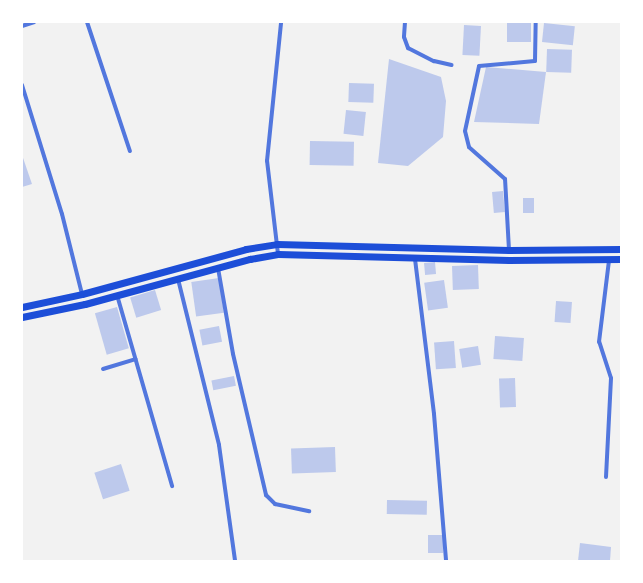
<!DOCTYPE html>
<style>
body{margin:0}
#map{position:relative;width:643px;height:583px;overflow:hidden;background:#f2f2f2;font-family:Raleway,sans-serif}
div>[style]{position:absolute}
.building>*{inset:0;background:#bdc9ec;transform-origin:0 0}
.minor>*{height:4px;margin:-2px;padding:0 2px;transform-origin:2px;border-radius:2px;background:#5277de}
.secondary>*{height:7px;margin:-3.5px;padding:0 3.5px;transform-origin:3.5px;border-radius:3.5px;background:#1d4ed8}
span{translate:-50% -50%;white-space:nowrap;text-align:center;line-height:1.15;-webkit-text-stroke:3px #fff;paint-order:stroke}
.frame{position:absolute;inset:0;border:23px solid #fff;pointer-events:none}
</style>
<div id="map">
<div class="building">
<i style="left:507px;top:22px;width:24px;height:20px"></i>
<i style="left:544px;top:23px;width:31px;height:19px;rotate:6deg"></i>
<i style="left:464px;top:25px;width:17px;height:30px;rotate:3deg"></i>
<i style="left:547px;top:49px;width:25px;height:23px;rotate:2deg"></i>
<i style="clip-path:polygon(389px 59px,441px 77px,446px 101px,443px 137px,408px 166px,378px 163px)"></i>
<i style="clip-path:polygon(486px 67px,546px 72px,539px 124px,474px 122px)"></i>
<i style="left:349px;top:83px;width:25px;height:19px;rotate:2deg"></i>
<i style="left:346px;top:110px;width:20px;height:24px;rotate:6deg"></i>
<i style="left:310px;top:141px;width:44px;height:24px;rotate:1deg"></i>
<i style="clip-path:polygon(22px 155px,32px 184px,22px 187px)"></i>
<i style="left:503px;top:191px;width:21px;height:11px;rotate:85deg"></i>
<i style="left:523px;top:198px;width:11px;height:15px"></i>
<i style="left:435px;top:262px;width:12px;height:11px;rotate:85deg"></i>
<i style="left:478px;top:265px;width:24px;height:26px;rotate:88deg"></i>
<i style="left:219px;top:278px;width:35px;height:28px;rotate:82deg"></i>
<i style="left:444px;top:280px;width:28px;height:20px;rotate:82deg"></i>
<i style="left:155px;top:290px;width:21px;height:26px;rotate:73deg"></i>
<i style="left:556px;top:301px;width:16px;height:21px;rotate:4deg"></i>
<i style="left:117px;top:307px;width:43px;height:23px;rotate:74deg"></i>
<i style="left:219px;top:326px;width:16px;height:20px;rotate:79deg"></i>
<i style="left:495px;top:336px;width:29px;height:23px;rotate:4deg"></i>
<i style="left:454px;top:341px;width:27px;height:20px;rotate:86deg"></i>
<i style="left:478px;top:346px;width:19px;height:19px;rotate:81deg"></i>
<i style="left:234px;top:376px;width:10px;height:23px;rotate:79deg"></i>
<i style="left:515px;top:378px;width:29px;height:16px;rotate:88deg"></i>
<i style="left:335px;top:447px;width:25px;height:44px;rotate:88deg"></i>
<i style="left:121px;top:464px;width:28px;height:28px;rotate:72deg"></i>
<i style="left:387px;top:500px;width:40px;height:14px;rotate:1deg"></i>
<i style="left:428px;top:535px;width:15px;height:18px"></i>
<i style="clip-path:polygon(580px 543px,611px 547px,610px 561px,578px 561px)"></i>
</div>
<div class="minor">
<i style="left:87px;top:22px;width:136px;rotate:71.6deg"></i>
<i style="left:405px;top:22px;width:15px;rotate:94deg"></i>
<i style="left:404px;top:37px;width:12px;rotate:70deg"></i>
<i style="left:408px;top:48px;width:29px;rotate:27deg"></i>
<i style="left:434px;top:61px;width:18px;rotate:13deg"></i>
<i style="left:22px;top:26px;width:13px;rotate:-18deg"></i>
<i style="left:22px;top:85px;width:135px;rotate:72.8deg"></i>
<i style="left:62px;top:214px;width:82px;rotate:76deg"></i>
<i style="left:509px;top:250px;width:71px;rotate:-93.2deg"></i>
<i style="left:505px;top:179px;width:48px;rotate:-138.4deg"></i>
<i style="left:469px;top:147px;width:16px;rotate:-104deg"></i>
<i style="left:465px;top:131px;width:66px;rotate:-77.8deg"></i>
<i style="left:479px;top:66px;width:56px;rotate:-5.1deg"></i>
<i style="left:535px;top:61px;width:39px;rotate:-89deg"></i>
<i style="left:278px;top:254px;width:94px;rotate:-96.7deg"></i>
<i style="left:267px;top:161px;width:140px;rotate:-84.2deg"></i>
<i style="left:415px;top:259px;width:156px;rotate:83deg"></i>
<i style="left:434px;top:414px;width:147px;rotate:85.3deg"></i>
<i style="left:218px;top:268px;width:87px;rotate:80.1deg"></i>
<i style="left:233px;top:354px;width:145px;rotate:76.8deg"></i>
<i style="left:266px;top:495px;width:13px;rotate:45deg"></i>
<i style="left:275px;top:504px;width:35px;rotate:12deg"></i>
<i style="left:178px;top:279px;width:171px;rotate:76.1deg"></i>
<i style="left:219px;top:445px;width:117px;rotate:82.1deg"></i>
<i style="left:117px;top:295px;width:199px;rotate:73.9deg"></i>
<i style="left:103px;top:369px;width:34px;rotate:-17deg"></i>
<i style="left:606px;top:477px;width:99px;rotate:-87.1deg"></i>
<i style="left:611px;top:378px;width:38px;rotate:-108deg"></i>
<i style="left:599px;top:342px;width:83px;rotate:-83deg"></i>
</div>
<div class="secondary">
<i style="left:22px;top:307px;width:61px;rotate:-12.2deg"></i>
<i style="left:82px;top:294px;width:170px;rotate:-15.3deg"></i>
<i style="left:246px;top:249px;width:31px;rotate:-9deg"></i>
<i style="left:277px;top:244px;width:232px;rotate:1.5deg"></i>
<i style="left:509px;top:250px;width:112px;rotate:-0.5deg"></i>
<i style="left:22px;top:317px;width:64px;rotate:-11.7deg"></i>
<i style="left:85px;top:304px;width:171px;rotate:-15.3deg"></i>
<i style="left:250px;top:259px;width:28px;rotate:-10deg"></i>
<i style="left:278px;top:254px;width:231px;rotate:1.5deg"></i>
<i style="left:509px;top:260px;width:112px;rotate:-0.5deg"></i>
</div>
<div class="frame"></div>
</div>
